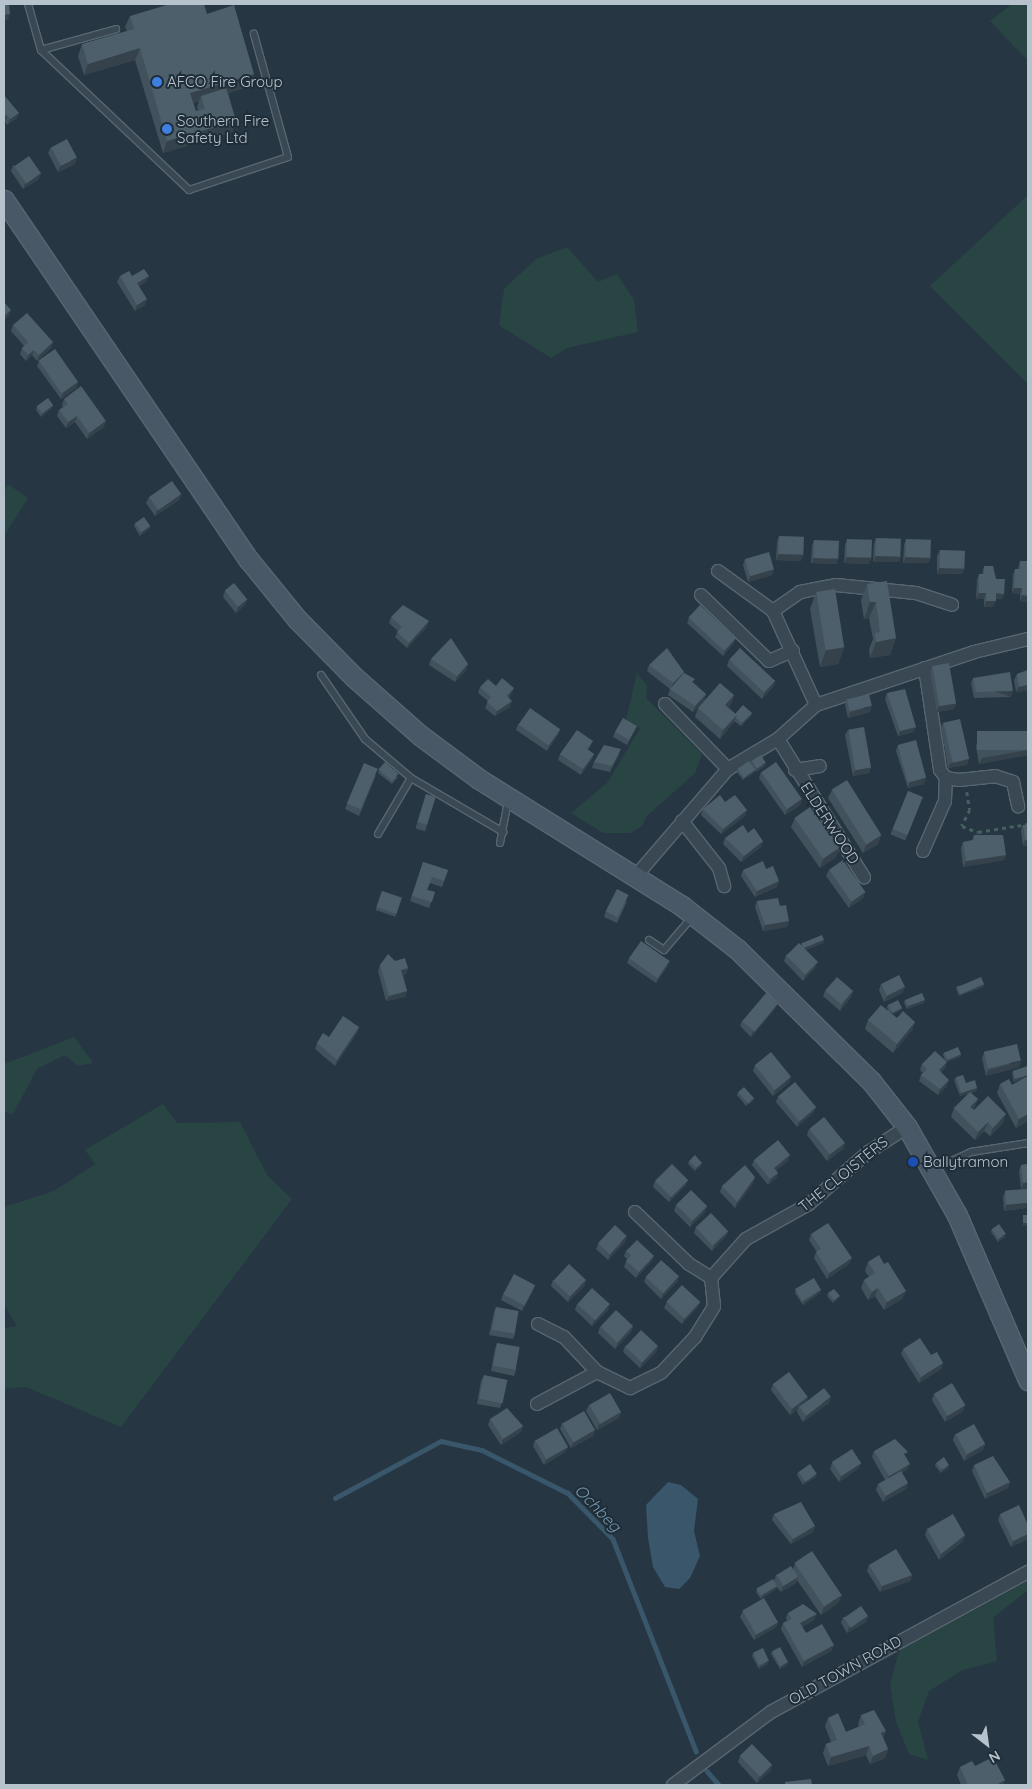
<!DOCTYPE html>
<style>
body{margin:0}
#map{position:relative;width:1032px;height:1789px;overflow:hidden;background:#263743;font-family:Quicksand,sans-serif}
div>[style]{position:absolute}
.green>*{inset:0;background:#284443}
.water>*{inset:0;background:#39566a}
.stream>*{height:4.5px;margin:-2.25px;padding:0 2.25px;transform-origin:2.25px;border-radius:2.25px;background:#39566a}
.path>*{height:2.5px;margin-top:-1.25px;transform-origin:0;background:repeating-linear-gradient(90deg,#46605f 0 4px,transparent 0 8px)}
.roads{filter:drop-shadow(1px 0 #586670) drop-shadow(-1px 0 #586670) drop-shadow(0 1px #586670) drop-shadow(0 -1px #586670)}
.service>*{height:6px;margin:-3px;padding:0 3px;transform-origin:3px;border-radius:3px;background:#3a4853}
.minor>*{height:12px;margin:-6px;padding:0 6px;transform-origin:6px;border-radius:6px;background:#3a4853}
.secondary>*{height:19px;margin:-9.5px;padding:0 9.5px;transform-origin:9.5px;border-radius:9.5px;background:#485866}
.wall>*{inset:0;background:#41525c;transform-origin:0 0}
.shaded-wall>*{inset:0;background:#35424b;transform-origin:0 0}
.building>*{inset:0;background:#4c5f6b;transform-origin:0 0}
.dots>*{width:14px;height:14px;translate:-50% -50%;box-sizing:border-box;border:2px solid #1f2d38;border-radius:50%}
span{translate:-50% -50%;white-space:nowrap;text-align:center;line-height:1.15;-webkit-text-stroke:4px #1f2d38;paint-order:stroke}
.poi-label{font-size:15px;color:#b7c3cc}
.left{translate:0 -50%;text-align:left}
.street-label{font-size:15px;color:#b7c3cc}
.water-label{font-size:16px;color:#7698b0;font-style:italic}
.frame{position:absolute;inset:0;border:5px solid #b7c3cc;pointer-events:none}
.north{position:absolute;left:962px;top:1719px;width:50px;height:50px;-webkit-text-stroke:4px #1f2d38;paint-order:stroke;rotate:150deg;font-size:14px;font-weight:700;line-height:20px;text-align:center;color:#b7c3cc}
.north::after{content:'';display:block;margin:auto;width:18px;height:22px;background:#b7c3cc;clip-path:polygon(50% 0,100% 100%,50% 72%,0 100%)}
</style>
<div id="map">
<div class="green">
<i style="clip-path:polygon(1012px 4px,1028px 4px,1028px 61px,990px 21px)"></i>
<i style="clip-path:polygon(1028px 195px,1028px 384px,930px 286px)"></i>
<i style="clip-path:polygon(567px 247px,598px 282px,617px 274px,634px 300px,638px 332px,567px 348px,551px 358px,499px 325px,504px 289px,536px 259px)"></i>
<i style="clip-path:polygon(8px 484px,28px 498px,4px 536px,4px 490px)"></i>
<i style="clip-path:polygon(637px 673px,647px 686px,646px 698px,702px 754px,695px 773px,646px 817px,642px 826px,631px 833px,603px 833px,571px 813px,608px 782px,640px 728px,626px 720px)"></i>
<i style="clip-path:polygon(74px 1037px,93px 1063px,78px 1066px,65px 1055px,37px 1069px,13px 1114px,4px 1112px,4px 1064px)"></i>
<i style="clip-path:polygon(163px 1104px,177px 1123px,240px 1122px,267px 1175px,292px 1199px,121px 1427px,26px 1387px,4px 1389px,4px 1328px,17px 1326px,4px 1305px,4px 1207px,54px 1191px,95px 1164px,85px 1150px)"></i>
<i style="clip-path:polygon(1028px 1581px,1028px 1590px,993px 1618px,997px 1661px,963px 1670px,929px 1691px,918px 1722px,928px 1760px,909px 1754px,896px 1722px,890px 1685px,899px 1651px)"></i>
</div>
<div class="water">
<i style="clip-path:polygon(668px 1482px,681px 1485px,698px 1499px,694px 1531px,700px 1556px,690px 1578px,679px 1589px,665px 1587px,653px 1567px,648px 1538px,646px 1505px)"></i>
</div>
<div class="stream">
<i style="left:335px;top:1498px;width:120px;rotate:-28.3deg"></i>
<i style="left:441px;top:1441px;width:42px;rotate:12.4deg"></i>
<i style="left:482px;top:1450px;width:96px;rotate:26.6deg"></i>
<i style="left:568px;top:1493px;width:64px;rotate:45.6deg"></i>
<i style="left:613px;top:1539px;width:228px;rotate:68.6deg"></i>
<i style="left:707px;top:1771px;width:18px;rotate:49deg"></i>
</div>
<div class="path">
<i style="left:967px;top:792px;width:18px;rotate:81deg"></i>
<i style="left:970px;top:810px;width:18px;rotate:117deg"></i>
<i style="left:962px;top:826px;width:17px;rotate:21deg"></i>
<i style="left:978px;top:832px;width:51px;rotate:-9.1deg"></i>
</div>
<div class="roads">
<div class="service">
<i style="left:28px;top:4px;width:48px;rotate:74.2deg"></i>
<i style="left:41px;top:50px;width:78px;rotate:-15.6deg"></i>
<i style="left:41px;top:50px;width:204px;rotate:43.4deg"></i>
<i style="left:189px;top:190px;width:104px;rotate:-18.4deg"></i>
<i style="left:288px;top:157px;width:128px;rotate:-105.5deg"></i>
<i style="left:321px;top:675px;width:78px;rotate:55.5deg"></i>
<i style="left:365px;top:739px;width:60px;rotate:40.3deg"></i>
<i style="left:411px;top:778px;width:107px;rotate:30.4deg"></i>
<i style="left:378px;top:834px;width:65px;rotate:-59.5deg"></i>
<i style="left:500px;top:843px;width:43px;rotate:-79.2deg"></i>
<i style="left:649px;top:940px;width:18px;rotate:34deg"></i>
<i style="left:664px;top:950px;width:45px;rotate:-49.5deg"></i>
<i style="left:934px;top:1169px;width:41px;rotate:-24.7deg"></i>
<i style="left:971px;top:1152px;width:58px;rotate:-9deg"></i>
</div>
<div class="minor">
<i style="left:718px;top:571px;width:68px;rotate:36deg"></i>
<i style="left:773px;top:611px;width:103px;rotate:65.4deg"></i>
<i style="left:701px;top:595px;width:95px;rotate:44.1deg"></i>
<i style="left:769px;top:661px;width:26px;rotate:-23deg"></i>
<i style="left:773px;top:611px;width:33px;rotate:-35deg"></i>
<i style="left:800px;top:592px;width:37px;rotate:-11deg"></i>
<i style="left:836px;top:585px;width:80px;rotate:5.7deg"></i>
<i style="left:916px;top:593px;width:38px;rotate:18deg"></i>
<i style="left:925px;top:668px;width:103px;rotate:81.6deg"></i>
<i style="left:940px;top:770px;width:10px;rotate:53deg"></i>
<i style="left:946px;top:778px;width:13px;rotate:9deg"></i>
<i style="left:959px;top:780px;width:36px;rotate:-6deg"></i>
<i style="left:995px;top:776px;width:19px;rotate:18deg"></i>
<i style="left:1013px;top:782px;width:25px;rotate:78deg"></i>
<i style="left:665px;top:704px;width:91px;rotate:45.9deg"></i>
<i style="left:778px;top:739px;width:163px;rotate:58.1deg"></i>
<i style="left:795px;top:770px;width:25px;rotate:-9deg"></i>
<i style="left:682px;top:821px;width:60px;rotate:51.8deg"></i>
<i style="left:719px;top:868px;width:19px;rotate:74deg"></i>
<i style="left:923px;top:851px;width:55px;rotate:-66.3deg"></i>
<i style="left:945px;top:801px;width:23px;rotate:-88deg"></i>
<i style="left:635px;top:877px;width:143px;rotate:-49.3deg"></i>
<i style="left:728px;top:769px;width:58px;rotate:-31deg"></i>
<i style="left:778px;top:739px;width:51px;rotate:-41.8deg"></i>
<i style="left:816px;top:705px;width:167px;rotate:-18.5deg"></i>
<i style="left:974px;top:652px;width:56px;rotate:-13.5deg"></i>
<i style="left:635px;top:1212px;width:75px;rotate:43.9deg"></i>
<i style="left:689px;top:1264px;width:26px;rotate:32deg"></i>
<i style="left:538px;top:1324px;width:29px;rotate:27deg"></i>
<i style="left:564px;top:1337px;width:48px;rotate:46.7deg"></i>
<i style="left:597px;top:1372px;width:37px;rotate:26deg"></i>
<i style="left:630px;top:1388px;width:34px;rotate:-26deg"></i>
<i style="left:661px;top:1373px;width:50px;rotate:-46.6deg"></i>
<i style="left:695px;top:1337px;width:36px;rotate:-58deg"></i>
<i style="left:714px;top:1306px;width:28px;rotate:-96deg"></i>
<i style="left:711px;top:1278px;width:52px;rotate:-48.1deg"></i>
<i style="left:746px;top:1239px;width:72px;rotate:-29.1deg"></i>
<i style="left:809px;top:1204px;width:77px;rotate:-41.3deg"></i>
<i style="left:867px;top:1153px;width:48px;rotate:-33deg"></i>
<i style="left:537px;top:1404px;width:68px;rotate:-28.1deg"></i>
<i style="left:673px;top:1785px;width:122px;rotate:-36.7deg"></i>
<i style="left:771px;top:1712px;width:293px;rotate:-28.6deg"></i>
</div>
<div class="secondary">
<i style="left:4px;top:200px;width:435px;rotate:55.8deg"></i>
<i style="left:249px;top:560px;width:76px;rotate:50.9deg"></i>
<i style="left:297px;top:619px;width:81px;rotate:45.5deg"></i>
<i style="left:354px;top:677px;width:89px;rotate:41.4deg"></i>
<i style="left:421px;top:736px;width:72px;rotate:36.6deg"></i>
<i style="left:479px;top:779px;width:239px;rotate:32deg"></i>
<i style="left:682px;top:906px;width:70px;rotate:38deg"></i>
<i style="left:737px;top:949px;width:188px;rotate:44.6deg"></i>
<i style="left:871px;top:1081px;width:58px;rotate:52deg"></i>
<i style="left:907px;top:1127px;width:101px;rotate:60.4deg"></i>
<i style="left:957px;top:1215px;width:180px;rotate:66.7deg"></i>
</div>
</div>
<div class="wall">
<i style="clip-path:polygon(evenodd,207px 14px,254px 74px,250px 86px,228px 93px,236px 121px,232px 132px,163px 153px,135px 60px,84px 75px,78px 56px,82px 44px,127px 31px,125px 27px,130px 16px,207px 14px,199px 101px,197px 107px,198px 111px,196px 111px,193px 103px,199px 101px)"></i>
<i style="clip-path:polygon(4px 95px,17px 118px,7px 125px,5px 121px)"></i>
<i style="clip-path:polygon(51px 147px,75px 164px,58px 172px,48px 153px)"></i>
<i style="clip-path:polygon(13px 165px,39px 179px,23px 189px,11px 171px)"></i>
<i style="clip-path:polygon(120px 276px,132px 276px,146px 282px,139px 286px,145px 305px,135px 311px,117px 282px)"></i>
<i style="clip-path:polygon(13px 325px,53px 342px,51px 348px,37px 361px,32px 355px,26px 361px,20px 354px,22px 348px,24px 346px,11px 331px)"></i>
<i style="clip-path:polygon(39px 361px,78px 382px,76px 388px,61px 399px,37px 366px)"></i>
<i style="clip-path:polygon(64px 399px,104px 427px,87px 439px,75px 422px,66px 428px,57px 416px,59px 410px,63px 407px,62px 405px)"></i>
<i style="clip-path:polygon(53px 405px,52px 408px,41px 417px,36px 410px,37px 407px)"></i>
<i style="clip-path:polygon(181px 494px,179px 500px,155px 516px,146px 503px,149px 497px)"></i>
<i style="clip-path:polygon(135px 523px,150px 526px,149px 529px,140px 536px,134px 526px)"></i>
<i style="clip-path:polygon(779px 536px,801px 561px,776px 560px,777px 542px)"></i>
<i style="clip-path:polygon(876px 538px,901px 556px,899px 562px,873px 562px,874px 544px)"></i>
<i style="clip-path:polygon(847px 539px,869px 564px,844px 563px,845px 545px)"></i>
<i style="clip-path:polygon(906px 539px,931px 558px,928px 563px,903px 563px,904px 545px)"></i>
<i style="clip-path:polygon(814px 540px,836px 564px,811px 563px,812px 546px)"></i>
<i style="clip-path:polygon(940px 550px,964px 568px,962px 574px,937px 574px,937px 556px)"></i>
<i style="clip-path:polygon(745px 559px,774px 569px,772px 575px,748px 582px,743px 565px)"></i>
<i style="clip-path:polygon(1020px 561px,1028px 602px,1020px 601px,1020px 594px,1012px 593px,1013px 575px,1015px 569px,1018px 569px)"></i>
<i style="clip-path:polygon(984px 566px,996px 579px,1004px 594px,1002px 599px,996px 599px,993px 607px,984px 607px,984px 599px,976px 599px,977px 580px,979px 574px,982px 574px)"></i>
<i style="clip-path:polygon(867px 584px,896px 638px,890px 655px,870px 658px,869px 649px,873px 639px,869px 618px,864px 619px,861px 600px)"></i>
<i style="clip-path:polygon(225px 591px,247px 599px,245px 605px,236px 613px,223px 597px)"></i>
<i style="clip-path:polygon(816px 592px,844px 647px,838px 664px,820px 667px,810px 609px)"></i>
<i style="clip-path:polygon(391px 617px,427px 627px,407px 648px,395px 637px,398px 631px,389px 623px)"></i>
<i style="clip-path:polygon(689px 618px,734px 643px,723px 656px,687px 623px)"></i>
<i style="clip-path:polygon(431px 659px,468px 664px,466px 670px,455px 682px,429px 665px)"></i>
<i style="clip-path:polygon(729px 660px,775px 681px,773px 687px,762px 699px,727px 666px)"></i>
<i style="clip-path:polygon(649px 665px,684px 672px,684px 674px,706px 694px,704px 700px,693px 712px,668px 695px,670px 689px,647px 671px)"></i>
<i style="clip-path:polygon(932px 666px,956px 703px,954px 709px,937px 712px,930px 671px)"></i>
<i style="clip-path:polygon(1028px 670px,1016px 692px,1014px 680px,1017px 674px)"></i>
<i style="clip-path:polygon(973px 678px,1011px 697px,974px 698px,971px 683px)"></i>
<i style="clip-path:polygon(496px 686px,514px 688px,509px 698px,510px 707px,495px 716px,485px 708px,488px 701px,478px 693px,480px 687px)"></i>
<i style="clip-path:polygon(887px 693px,916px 727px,913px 732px,898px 736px,885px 699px)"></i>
<i style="clip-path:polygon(734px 695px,731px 704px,728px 707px,735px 714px,752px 713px,751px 716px,741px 726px,734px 721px,733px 723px,720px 739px,695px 717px,698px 708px)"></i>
<i style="clip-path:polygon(847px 699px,870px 712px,848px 718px,845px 705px)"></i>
<i style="clip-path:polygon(943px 722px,967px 765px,948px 768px,941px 728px)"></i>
<i style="clip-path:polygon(518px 724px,560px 729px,558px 735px,547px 751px,516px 730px)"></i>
<i style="clip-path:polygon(637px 726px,634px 732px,627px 745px,613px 737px,615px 732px)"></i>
<i style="clip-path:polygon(848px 730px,871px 767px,869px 773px,853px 776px,845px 735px)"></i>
<i style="clip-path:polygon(1028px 731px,1028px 755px,979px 764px,976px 746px,978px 740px)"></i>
<i style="clip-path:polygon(593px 741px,588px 750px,594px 754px,592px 759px,581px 775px,558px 760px,560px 754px)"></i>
<i style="clip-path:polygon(898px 745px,924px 784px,908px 788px,896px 751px)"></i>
<i style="clip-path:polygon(619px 755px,610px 772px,592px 768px,594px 762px)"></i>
<i style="clip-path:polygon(752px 761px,765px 766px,756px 772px,755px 770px,754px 773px,743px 780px,737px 772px,738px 769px,751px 763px)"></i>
<i style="clip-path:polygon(379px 770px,398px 777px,392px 784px,378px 773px)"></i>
<i style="clip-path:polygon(761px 772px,802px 799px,800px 805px,785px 815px,759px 778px)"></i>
<i style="clip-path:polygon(376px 775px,359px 816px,345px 809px,347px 804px)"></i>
<i style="clip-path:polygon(832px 790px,881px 835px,878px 844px,863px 853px,828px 798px)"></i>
<i style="left:908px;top:791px;width:16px;height:47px;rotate:22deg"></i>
<i style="left:426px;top:794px;width:10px;height:36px;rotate:17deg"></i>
<i style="clip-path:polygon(725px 802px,747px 810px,745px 816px,721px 834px,701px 815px,703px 809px)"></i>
<i style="clip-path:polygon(795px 818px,839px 848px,836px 857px,820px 868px,791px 827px)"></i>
<i style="clip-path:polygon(1023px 825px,1028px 825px,1028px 845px,1023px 846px,1021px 831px)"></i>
<i style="clip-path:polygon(748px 833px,763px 841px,761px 847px,741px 862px,723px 844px,725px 838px)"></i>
<i style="clip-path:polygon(974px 835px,1006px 855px,1004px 860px,963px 867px,961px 848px,963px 842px,972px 840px)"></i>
<i style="clip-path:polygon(423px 862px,448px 870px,442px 887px,430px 883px,427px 890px,435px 892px,429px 908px,410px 901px)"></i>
<i style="clip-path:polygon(766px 869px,777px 887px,755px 897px,741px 876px,743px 870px)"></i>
<i style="clip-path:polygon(829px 870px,865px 892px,863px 898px,849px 908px,826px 876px)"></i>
<i style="left:382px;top:891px;width:21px;height:20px;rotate:19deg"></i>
<i style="clip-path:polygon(627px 901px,617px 923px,604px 917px,606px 911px)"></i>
<i style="clip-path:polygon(757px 901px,780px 906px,789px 921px,787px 927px,763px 931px,755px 907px)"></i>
<i style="clip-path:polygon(824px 940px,823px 943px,806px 950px,815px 968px,803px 981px,784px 961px,786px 955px,801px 945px,802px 943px)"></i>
<i style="clip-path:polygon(629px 958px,667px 967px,656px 983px,627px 963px)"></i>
<i style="clip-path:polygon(395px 961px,408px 968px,406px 974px,403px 975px,407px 991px,405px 997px,386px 1001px,378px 971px,380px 965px)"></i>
<i style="clip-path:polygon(881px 984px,905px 987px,902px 993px,884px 1002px,879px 990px)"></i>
<i style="clip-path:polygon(984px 984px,983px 987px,959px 996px,956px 988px,957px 986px)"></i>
<i style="clip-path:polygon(825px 991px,853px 991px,851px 997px,840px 1011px,823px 996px)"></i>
<i style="clip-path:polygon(905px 1000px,924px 1003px,907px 1009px,904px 1003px)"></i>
<i style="clip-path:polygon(888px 1004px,902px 1008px,900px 1011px,892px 1014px,897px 1018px,915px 1022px,912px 1030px,893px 1053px,865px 1029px,868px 1020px,888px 1011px,887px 1007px)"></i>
<i style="clip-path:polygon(775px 1009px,751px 1037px,740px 1026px,742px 1021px)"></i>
<i style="clip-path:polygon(359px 1027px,357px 1033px,335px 1066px,315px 1049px,317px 1043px,329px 1037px)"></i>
<i style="clip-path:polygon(944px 1052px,961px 1054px,960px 1057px,946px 1062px,945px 1068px,941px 1072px,947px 1086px,938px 1095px,919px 1081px,921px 1075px,923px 1073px,920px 1070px,922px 1064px,945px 1060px,943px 1055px)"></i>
<i style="clip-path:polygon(984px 1053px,1019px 1067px,986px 1076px,982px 1058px)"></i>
<i style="clip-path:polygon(755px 1065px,789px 1083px,773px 1096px,753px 1071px)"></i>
<i style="clip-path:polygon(1028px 1066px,1028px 1121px,1016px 1128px,997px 1093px,1000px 1084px,1012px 1085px,1023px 1079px,1014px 1082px,1012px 1074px,1013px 1071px)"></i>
<i style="clip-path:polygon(956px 1077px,966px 1083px,977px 1088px,976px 1091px,971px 1093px,978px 1099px,974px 1108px,973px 1109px,974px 1110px,1003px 1123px,990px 1136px,984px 1131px,975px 1140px,951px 1117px,954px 1108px,969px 1093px,960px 1096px,954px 1080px)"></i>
<i style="clip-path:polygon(738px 1092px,754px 1098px,753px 1101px,746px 1106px,737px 1095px)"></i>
<i style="clip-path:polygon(778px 1096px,813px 1113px,797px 1127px,776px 1102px)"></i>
<i style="clip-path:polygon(809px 1129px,845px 1143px,843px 1149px,827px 1161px,807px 1135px)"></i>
<i style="clip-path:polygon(754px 1160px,788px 1161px,776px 1170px,778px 1173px,776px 1178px,768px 1185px,752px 1165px)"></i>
<i style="clip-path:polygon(689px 1161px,701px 1166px,695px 1171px,688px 1164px)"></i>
<i style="clip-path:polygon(1028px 1164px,1028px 1188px,1021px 1189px,1019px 1171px,1021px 1165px)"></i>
<i style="clip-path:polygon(755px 1177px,753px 1183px,735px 1208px,720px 1192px,722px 1186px)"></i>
<i style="clip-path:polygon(655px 1181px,686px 1185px,669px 1202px,653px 1187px)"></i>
<i style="clip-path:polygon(1005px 1192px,1026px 1208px,1004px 1211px,1003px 1197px)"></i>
<i style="clip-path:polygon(676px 1205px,705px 1212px,690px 1227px,674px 1211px)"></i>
<i style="clip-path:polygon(696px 1227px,728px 1231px,726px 1236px,712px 1251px,694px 1233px)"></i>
<i style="clip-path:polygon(992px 1229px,1005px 1237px,998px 1242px,991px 1232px)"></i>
<i style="clip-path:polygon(811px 1234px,850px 1263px,827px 1279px,814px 1258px,816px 1252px,817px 1252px,809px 1240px)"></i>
<i style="clip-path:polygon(625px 1242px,608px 1260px,596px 1249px,598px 1244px)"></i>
<i style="clip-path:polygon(626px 1251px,652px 1261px,636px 1278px,624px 1267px,627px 1259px,624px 1256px)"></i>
<i style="clip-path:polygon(868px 1262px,884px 1264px,906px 1291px,902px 1299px,884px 1310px,875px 1296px,868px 1300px,861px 1288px,864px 1280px,869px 1277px,865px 1271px)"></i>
<i style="clip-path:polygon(679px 1276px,677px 1282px,661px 1299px,644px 1282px,646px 1277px)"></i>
<i style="clip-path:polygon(553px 1280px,586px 1280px,584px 1286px,568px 1302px,551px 1286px)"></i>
<i style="clip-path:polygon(796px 1290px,820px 1293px,803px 1305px,795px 1293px)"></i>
<i style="clip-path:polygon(533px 1291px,522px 1311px,501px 1300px,503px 1294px)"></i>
<i style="clip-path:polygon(828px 1293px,838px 1299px,833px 1303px,827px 1296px)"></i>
<i style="clip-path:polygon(667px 1302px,700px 1302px,697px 1308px,682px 1324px,664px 1308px)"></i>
<i style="clip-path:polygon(577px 1304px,608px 1310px,592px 1326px,575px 1310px)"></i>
<i style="clip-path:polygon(496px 1307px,515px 1334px,513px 1339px,489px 1335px,494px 1312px)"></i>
<i style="clip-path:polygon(633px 1326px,631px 1332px,615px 1349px,598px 1333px,600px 1327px)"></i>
<i style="clip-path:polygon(497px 1343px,516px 1370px,514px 1376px,491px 1371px,495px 1349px)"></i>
<i style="clip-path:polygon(625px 1346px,658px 1346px,656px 1352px,640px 1368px,623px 1352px)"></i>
<i style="clip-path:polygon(903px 1349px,931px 1355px,943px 1363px,941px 1369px,919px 1383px,901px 1354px)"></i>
<i style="clip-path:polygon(484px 1375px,502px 1402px,500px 1408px,477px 1404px,481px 1381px)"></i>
<i style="clip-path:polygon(773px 1384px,808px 1397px,806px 1401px,829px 1403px,803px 1422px,797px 1412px,798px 1409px,790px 1415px,771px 1390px)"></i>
<i style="clip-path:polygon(934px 1394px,965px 1405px,963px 1411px,945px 1422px,932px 1400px)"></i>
<i style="clip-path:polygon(589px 1405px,621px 1412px,619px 1418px,597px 1430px,586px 1411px)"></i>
<i style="clip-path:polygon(490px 1419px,523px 1426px,521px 1432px,501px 1445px,488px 1425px)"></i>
<i style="clip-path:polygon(562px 1423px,595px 1430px,593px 1436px,571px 1448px,560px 1429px)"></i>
<i style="clip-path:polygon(955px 1434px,985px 1444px,983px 1450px,964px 1461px,953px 1440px)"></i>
<i style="clip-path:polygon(535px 1440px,568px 1447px,565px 1452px,544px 1465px,533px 1446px)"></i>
<i style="clip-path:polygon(874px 1451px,906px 1457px,908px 1469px,902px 1473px,908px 1483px,906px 1489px,883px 1502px,876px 1490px,878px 1484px,885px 1480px,872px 1457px)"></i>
<i style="clip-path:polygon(832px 1463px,861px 1463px,859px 1468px,839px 1482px,830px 1469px)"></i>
<i style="clip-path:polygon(936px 1463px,948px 1468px,941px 1473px,935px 1466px)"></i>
<i style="clip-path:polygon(974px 1465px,1010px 1482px,1008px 1488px,985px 1499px,972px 1471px)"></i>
<i style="clip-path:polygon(798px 1472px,816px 1477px,803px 1485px,797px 1475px)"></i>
<i style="clip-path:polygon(774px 1514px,813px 1532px,791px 1544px,772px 1520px)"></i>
<i style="clip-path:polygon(1000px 1514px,1028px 1525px,1028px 1539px,1011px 1547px,998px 1520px)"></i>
<i style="clip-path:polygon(927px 1529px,965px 1535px,963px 1541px,939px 1560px,925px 1535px)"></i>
<i style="clip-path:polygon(795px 1563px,842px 1595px,838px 1603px,821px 1615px,797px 1580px,796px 1583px,781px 1592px,777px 1587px,776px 1589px,761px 1599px,756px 1592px,757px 1589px,774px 1581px,776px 1575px,793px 1569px)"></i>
<i style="clip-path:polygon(869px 1565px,912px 1575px,910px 1581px,880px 1592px,867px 1571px)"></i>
<i style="clip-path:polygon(743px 1611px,778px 1622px,776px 1627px,754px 1640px,740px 1617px)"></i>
<i style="clip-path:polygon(788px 1613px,814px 1620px,802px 1627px,806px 1633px,834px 1645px,831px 1651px,802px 1667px,781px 1629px,783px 1623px,787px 1621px,786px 1618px)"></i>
<i style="clip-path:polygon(868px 1616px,866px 1622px,847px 1633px,841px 1623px,843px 1617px)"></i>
<i style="clip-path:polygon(772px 1651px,788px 1662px,787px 1665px,780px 1669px,771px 1654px)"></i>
<i style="clip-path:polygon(753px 1653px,768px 1664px,759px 1669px,752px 1656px)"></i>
<i style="clip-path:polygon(861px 1715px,883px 1738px,888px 1749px,885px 1758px,870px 1764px,866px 1755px,828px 1766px,823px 1753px,826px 1744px,831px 1742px,825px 1726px,828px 1718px,846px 1732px,859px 1727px,858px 1724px)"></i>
<i style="clip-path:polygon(740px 1756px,772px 1765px,770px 1771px,757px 1783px,738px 1762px)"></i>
<i style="clip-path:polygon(975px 1766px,1005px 1780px,1003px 1785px,961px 1785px,957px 1775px,960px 1767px)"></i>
</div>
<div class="shaded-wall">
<i style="clip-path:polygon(10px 14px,8px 20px,4px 20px,4px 15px)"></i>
<i style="clip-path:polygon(140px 48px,135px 60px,84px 75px,88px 64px)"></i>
<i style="clip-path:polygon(254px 74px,250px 86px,202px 100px,201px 96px,199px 101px,186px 105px,190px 93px)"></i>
<i style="clip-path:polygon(19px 113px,17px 118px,7px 125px,10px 119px)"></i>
<i style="clip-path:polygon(7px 115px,5px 121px,4px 122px,4px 117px)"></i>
<i style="clip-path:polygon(236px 121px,232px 132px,163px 153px,167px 141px)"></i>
<i style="clip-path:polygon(77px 158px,75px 164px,58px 172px,60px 166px)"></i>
<i style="clip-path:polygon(41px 173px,39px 179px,23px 189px,25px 184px)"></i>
<i style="clip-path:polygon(149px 276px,146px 282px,135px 289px,137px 283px)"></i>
<i style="clip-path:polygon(147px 299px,145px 305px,135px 311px,137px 305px)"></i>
<i style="clip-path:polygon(11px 310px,9px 316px,4px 320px,4px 316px)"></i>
<i style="clip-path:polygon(53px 342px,51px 348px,37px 361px,39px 355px)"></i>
<i style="clip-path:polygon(34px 350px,32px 355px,26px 361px,28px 355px)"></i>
<i style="clip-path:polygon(78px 382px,76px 388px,61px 399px,63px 393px)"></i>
<i style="clip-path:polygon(53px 405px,52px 408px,41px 417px,42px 414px)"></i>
<i style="clip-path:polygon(77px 416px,75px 422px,66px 428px,68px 422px)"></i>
<i style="clip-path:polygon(106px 421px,104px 427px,87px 439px,89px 433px)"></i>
<i style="clip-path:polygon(181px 494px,179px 500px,155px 516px,157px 510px)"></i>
<i style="clip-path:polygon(150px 526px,149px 529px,140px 536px,141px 533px)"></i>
<i style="clip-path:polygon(779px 554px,804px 555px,801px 561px,776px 560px)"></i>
<i style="clip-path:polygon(876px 556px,901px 556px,899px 562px,873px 562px)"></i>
<i style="clip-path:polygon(847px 557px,872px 558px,869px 564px,844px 563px)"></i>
<i style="clip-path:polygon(906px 557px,931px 558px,928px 563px,903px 563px)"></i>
<i style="left:813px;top:558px;width:25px;height:5px;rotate:2deg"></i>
<i style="clip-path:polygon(939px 568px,964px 568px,962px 574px,937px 574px)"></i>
<i style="clip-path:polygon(774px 569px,772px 575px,748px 582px,750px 576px)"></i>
<i style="clip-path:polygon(1014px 588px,1022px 588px,1020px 594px,1012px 593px)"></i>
<i style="clip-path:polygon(979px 593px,986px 593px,984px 599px,976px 599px)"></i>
<i style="clip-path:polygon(996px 593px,1004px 594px,1002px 599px,994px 599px)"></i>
<i style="clip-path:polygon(1022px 595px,1028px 596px,1028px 602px,1020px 601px)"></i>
<i style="clip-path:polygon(247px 599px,245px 605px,236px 613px,238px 607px)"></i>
<i style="clip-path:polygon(986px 601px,996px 601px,993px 607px,984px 607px)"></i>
<i style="clip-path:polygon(870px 602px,876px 602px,869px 618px,864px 619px)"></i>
<i style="clip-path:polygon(429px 621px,427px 627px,407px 648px,409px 643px)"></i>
<i style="clip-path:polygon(736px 638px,734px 643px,723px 656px,725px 650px)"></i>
<i style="clip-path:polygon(896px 638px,890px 655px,870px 658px,876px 642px)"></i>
<i style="clip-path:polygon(844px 647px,838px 664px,820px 667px,826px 650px)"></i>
<i style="clip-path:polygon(468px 664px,466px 670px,455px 682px,457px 676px)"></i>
<i style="clip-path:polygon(684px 672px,682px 678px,671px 689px,673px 683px)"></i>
<i style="clip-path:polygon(775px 681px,773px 687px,762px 699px,764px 693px)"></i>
<i style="clip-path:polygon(1028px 685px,1028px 691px,1016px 692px,1019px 687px)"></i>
<i style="clip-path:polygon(514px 688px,511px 694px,505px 702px,507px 696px)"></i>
<i style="left:1013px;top:691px;width:6px;height:37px;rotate:108deg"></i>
<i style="clip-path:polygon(706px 694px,704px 700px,693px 712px,695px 706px)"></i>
<i style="clip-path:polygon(734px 695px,731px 704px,722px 714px,725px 705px)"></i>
<i style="clip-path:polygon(512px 701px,510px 707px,495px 716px,497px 711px)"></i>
<i style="clip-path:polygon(956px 703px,954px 709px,937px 712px,939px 706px)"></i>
<i style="clip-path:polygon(872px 706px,870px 712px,848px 718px,850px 712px)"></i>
<i style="clip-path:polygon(752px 713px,751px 716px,741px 726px,742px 723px)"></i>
<i style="clip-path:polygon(737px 715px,733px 723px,720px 739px,723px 730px)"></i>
<i style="clip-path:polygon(916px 727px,913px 732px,898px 736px,900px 731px)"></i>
<i style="clip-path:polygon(560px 729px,558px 735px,547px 751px,549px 745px)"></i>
<i style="clip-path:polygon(621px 749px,619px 755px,610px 772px,612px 766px)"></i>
<i style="clip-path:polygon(1028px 750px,1028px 755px,979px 764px,982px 758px)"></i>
<i style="clip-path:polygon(594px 754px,592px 759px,581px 775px,583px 769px)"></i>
<i style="clip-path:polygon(969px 759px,967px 765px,948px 768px,950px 763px)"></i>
<i style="clip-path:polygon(766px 763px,765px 766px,756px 772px,757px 769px)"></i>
<i style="clip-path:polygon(871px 767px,869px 773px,853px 776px,855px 770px)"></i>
<i style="clip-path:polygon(755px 770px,754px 773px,743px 780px,744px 778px)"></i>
<i style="clip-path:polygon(926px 778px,924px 784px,908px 788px,910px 782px)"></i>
<i style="clip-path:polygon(802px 799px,800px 805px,785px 815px,787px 809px)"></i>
<i style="clip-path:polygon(747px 810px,745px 816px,721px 834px,723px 829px)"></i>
<i style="clip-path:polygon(881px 835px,878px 844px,863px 853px,866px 845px)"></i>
<i style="clip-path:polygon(1028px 839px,1028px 845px,1023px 846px,1025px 840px)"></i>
<i style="clip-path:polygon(763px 841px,761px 847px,741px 862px,744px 856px)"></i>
<i style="clip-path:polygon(839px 848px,836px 857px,820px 868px,823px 859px)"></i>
<i style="clip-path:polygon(1006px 855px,1004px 860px,963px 867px,966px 861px)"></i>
<i style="clip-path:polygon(779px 881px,777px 887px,755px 897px,757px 891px)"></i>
<i style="clip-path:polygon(865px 892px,863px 898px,849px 908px,851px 902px)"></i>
<i style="clip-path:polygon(789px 921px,787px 927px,763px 931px,765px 925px)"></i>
<i style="clip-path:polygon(824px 940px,823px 943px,803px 951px,804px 948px)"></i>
<i style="clip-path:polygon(670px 961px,667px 967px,656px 983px,658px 977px)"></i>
<i style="clip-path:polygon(818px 962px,815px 968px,803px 981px,805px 975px)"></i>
<i style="clip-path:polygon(408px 968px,406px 974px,399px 976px,401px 970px)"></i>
<i style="clip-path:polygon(984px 984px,983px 987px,959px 996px,960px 993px)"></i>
<i style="clip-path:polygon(905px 987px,902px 993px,884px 1002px,887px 996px)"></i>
<i style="clip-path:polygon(407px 991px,405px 997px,386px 1001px,389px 996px)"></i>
<i style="clip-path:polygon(853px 991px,851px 997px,840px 1011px,842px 1005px)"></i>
<i style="clip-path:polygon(925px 1000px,924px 1003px,907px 1009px,908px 1006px)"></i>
<i style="clip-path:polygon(778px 1003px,775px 1009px,751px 1037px,753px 1031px)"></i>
<i style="clip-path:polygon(902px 1008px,900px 1011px,890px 1015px,891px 1012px)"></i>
<i style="clip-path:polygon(915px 1022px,912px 1030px,893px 1053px,897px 1044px)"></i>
<i style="clip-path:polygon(359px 1027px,357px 1033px,335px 1066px,337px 1060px)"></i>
<i style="clip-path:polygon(961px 1054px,960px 1057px,945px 1062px,946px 1059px)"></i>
<i style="clip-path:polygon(1021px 1061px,1019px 1067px,986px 1076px,988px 1070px)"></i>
<i style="clip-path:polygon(947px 1062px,945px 1068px,937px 1076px,939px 1070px)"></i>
<i style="clip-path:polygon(1028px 1075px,1028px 1077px,1014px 1082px,1015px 1079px)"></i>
<i style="clip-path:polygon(791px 1077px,789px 1083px,773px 1096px,775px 1090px)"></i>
<i style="clip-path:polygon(949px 1080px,947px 1086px,938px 1095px,940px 1089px)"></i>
<i style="clip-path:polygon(977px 1088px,976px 1091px,960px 1096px,961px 1093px)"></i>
<i style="clip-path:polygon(754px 1098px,753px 1101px,746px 1106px,747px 1103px)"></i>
<i style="clip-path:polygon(978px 1099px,974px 1108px,967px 1115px,970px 1107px)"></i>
<i style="clip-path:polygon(816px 1107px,813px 1113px,797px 1127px,799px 1121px)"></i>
<i style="clip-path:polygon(1006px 1114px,1003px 1123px,990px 1136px,993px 1128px)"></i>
<i style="clip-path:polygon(1028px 1114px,1028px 1121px,1016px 1128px,1019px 1119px)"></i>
<i style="clip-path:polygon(988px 1122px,984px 1131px,975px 1140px,978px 1132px)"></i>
<i style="clip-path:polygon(845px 1143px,843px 1149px,827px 1161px,829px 1155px)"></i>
<i style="clip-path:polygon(790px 1155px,788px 1161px,772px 1174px,774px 1168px)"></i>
<i style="clip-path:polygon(702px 1163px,701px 1166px,695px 1171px,696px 1168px)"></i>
<i style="clip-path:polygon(778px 1173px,776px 1178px,768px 1185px,770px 1179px)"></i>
<i style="clip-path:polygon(755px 1177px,753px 1183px,735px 1208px,737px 1202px)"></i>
<i style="clip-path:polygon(688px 1180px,686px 1185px,669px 1202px,671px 1196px)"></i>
<i style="clip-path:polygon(1028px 1182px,1028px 1188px,1021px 1189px,1023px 1183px)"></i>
<i style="clip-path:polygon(1028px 1203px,1026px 1208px,1004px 1211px,1006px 1205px)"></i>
<i style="clip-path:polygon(707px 1206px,705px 1212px,690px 1227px,692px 1221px)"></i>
<i style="clip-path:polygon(1023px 1223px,1028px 1223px,1028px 1226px,1022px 1226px)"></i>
<i style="clip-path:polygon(728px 1231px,726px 1236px,712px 1251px,714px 1245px)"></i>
<i style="clip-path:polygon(1006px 1234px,1005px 1237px,998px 1242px,999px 1239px)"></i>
<i style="clip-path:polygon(627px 1236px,625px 1242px,608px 1260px,610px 1255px)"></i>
<i style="clip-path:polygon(654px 1256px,652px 1261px,636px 1278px,639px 1272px)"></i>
<i style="clip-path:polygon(852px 1258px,850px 1263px,827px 1279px,829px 1273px)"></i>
<i style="clip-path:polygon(679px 1276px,677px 1282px,661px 1299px,663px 1293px)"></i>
<i style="clip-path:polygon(586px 1280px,584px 1286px,568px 1302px,570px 1296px)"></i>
<i style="clip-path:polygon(535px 1285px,533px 1291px,522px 1311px,524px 1305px)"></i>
<i style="clip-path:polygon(878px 1288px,875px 1296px,868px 1300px,872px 1292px)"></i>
<i style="clip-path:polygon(821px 1290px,820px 1293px,803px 1305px,804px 1302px)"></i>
<i style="clip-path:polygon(906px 1291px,902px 1299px,884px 1310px,887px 1302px)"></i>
<i style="clip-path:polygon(840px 1296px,838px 1299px,833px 1303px,834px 1300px)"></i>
<i style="clip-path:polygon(700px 1302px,697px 1308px,682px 1324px,684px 1318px)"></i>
<i style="clip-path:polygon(610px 1304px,608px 1310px,592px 1326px,594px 1320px)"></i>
<i style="clip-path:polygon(633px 1326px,631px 1332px,615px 1349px,618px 1343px)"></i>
<i style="clip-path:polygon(658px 1346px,656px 1352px,640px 1368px,642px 1362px)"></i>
<i style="clip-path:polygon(943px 1363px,941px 1369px,919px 1383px,921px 1377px)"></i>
<i style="clip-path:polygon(808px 1397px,805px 1403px,799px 1406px,798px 1409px,790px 1415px,792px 1409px)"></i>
<i style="clip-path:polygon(831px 1397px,829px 1403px,803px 1422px,806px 1416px)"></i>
<i style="clip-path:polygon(965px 1405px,963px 1411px,945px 1422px,947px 1416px)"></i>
<i style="clip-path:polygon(621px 1412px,619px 1418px,597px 1430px,599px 1424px)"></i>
<i style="clip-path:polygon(523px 1426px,521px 1432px,501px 1445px,503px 1439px)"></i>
<i style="clip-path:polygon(595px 1430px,593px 1436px,571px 1448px,573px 1442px)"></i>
<i style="clip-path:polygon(985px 1444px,983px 1450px,964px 1461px,967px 1455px)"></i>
<i style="clip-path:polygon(568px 1447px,565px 1452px,544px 1465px,546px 1459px)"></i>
<i style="clip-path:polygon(861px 1463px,859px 1468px,839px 1482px,841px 1476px)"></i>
<i style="clip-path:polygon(910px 1464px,908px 1469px,887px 1482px,889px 1476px)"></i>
<i style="clip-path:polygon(949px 1465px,948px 1468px,941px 1473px,942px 1470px)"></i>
<i style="clip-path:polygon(817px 1474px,816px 1477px,803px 1485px,804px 1482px)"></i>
<i style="clip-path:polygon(1010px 1482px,1008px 1488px,985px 1499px,987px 1493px)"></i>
<i style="clip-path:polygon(908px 1483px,906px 1489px,883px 1502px,886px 1496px)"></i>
<i style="clip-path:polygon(815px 1526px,813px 1532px,791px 1544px,793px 1539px)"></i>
<i style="clip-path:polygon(1028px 1534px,1028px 1539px,1011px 1547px,1013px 1541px)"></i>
<i style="clip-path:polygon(965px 1535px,963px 1541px,939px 1560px,941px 1554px)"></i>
<i style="clip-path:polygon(912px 1575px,910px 1581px,880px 1592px,882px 1586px)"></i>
<i style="clip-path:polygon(798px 1577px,796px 1583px,781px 1592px,783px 1586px)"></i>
<i style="clip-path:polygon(777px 1586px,776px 1589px,761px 1599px,762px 1596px)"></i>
<i style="clip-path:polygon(842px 1595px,838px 1603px,821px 1615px,824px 1606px)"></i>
<i style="clip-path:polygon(817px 1614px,814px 1620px,798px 1629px,800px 1623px)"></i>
<i style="clip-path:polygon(868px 1616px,866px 1622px,847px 1633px,849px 1627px)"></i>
<i style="clip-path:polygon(778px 1622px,776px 1627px,754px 1640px,756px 1634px)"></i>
<i style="clip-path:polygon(834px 1645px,831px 1651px,802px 1667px,804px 1661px)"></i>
<i style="clip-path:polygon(769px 1661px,768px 1664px,759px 1669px,760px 1666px)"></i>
<i style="clip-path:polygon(788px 1662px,787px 1665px,780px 1669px,781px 1666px)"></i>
<i style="clip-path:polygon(886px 1731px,883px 1740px,881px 1733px)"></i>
<i style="clip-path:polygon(869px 1746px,866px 1755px,828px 1766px,831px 1757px)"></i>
<i style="clip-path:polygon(888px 1749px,885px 1758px,870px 1764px,873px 1756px)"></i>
<i style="clip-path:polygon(772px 1765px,770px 1771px,757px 1783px,759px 1777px)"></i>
<i style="clip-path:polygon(1005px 1780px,1003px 1785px,996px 1785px)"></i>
</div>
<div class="building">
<i style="clip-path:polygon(4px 4px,9px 4px,10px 14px,4px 15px)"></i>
<i style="clip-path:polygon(170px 4px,204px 4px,207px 14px,234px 5px,254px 74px,190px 93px,196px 111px,205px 109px,201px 96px,226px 88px,236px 121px,167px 141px,140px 48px,88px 64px,82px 44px,134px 29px,130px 16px)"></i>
<i style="clip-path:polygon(4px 95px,19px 113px,10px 119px,7px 115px,4px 117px)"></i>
<i style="left:67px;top:139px;width:21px;height:18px;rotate:62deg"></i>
<i style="left:29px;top:156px;width:21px;height:18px;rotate:55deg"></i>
<i style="clip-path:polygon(144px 269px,149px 276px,137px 283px,147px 299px,137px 305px,120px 276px,129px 271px,132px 276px)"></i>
<i style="clip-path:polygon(4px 302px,11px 310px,4px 316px)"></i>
<i style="clip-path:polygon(27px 313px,53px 342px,39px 355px,34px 350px,28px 355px,22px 348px,28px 342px,13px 325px)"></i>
<i style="left:55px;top:349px;width:40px;height:20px;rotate:55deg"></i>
<i style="clip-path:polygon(81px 386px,106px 421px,89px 433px,77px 416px,68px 422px,59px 410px,68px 404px,64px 399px)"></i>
<i style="left:48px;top:398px;width:9px;height:14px;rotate:54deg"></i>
<i style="left:172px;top:481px;width:16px;height:28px;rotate:55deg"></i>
<i style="left:144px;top:517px;width:11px;height:11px;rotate:56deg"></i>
<i style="left:779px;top:536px;width:25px;height:18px;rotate:2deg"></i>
<i style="left:876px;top:538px;width:25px;height:18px;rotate:2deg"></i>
<i style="left:847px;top:539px;width:25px;height:18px;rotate:2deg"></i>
<i style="left:906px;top:539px;width:25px;height:18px;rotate:2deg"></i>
<i style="left:814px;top:540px;width:25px;height:18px;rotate:2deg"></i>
<i style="left:940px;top:550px;width:25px;height:18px;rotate:2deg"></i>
<i style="left:769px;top:552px;width:18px;height:25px;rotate:74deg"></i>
<i style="clip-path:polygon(1020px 561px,1028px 561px,1028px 596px,1022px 595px,1022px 588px,1014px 588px,1015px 569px,1020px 569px)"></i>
<i style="clip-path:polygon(984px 566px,993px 566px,996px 579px,1005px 579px,1004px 594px,996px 593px,996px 601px,986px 601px,986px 593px,979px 593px,979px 574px,984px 574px)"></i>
<i style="clip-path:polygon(887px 581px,896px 638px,876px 642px,875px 633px,880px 632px,876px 602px,870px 602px,867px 584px)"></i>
<i style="left:234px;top:583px;width:21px;height:12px;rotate:51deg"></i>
<i style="left:835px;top:589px;width:59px;height:19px;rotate:81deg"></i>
<i style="clip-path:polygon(403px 605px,429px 621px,409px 643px,397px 632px,402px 627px,391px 617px)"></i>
<i style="left:700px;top:605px;width:49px;height:17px;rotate:43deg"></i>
<i style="clip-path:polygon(451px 638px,468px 664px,457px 676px,431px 659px)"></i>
<i style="clip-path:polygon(667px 648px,684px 672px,673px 683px,649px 665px)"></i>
<i style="left:740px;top:648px;width:48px;height:16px;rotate:43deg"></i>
<i style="left:949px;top:663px;width:41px;height:17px;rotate:80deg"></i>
<i style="clip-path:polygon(1028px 670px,1028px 685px,1019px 687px,1017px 674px)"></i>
<i style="clip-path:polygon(1010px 672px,1013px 691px,976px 692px,973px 678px)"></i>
<i style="clip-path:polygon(684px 673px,695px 679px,692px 682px,706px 694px,695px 706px,670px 689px)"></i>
<i style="clip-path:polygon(502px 678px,514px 688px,507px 696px,512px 701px,497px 711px,487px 702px,491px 697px,480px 687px,488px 679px,496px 686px)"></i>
<i style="clip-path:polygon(720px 683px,734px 695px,725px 705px,737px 715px,723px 730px,698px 708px)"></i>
<i style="clip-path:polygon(905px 689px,916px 727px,900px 731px,887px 693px)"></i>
<i style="left:869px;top:694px;width:12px;height:23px;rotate:76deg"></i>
<i style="clip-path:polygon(743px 705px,752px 713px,742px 723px,736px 718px,737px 715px,735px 714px)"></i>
<i style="left:530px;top:708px;width:37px;height:20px;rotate:35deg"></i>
<i style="left:623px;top:718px;width:16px;height:16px;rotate:30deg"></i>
<i style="left:960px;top:719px;width:41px;height:17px;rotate:77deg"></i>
<i style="left:864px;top:727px;width:41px;height:16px;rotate:80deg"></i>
<i style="clip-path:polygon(577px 730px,593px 741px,587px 749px,594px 754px,583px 769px,560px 754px)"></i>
<i style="left:1028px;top:731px;width:19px;height:51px;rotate:90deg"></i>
<i style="left:916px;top:740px;width:39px;height:19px;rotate:75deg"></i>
<i style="clip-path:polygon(604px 745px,621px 749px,612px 766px,594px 762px)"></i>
<i style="left:761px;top:755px;width:9px;height:11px;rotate:58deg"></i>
<i style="left:749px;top:761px;width:11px;height:14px;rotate:56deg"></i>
<i style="left:385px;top:762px;width:18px;height:10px;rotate:41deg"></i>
<i style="left:776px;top:762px;width:45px;height:18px;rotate:55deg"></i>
<i style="left:364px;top:763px;width:15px;height:44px;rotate:23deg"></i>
<i style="left:847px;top:780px;width:65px;height:18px;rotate:58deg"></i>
<i style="left:908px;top:791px;width:16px;height:41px;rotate:22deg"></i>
<i style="left:426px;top:794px;width:10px;height:29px;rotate:17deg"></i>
<i style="clip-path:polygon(720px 795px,725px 802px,735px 795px,747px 810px,723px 829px,703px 809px)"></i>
<i style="left:810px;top:807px;width:50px;height:19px;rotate:55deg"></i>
<i style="clip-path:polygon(743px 825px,748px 833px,754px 828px,763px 841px,744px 856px,725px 838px)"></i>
<i style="clip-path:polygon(1023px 825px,1028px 825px,1028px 839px,1025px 840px)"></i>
<i style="clip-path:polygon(974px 835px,1003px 835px,1006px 855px,966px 861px,963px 842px,974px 840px)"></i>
<i style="left:843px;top:860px;width:39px;height:17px;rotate:55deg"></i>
<i style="clip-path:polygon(763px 861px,766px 869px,773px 866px,779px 881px,757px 891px,743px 870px)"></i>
<i style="clip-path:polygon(423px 862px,448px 870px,444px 881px,432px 877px,427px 890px,435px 892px,432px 902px,412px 896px)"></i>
<i style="left:617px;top:889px;width:13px;height:25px;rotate:27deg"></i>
<i style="left:382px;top:891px;width:21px;height:17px;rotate:19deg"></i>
<i style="clip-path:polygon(778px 898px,780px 906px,786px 905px,789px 921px,765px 925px,757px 901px)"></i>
<i style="left:822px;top:935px;width:5px;height:22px;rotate:68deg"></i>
<i style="left:641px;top:941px;width:35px;height:21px;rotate:35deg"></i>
<i style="left:799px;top:943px;width:27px;height:18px;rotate:45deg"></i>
<i style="clip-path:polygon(388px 954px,395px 961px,405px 958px,408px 968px,401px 970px,407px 991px,389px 996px,380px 965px)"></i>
<i style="left:899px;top:975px;width:13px;height:20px;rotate:63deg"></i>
<i style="left:837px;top:977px;width:21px;height:18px;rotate:41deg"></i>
<i style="left:981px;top:977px;width:8px;height:26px;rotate:67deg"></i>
<i style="left:766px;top:993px;width:16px;height:37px;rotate:40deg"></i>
<i style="clip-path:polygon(922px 993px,925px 1000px,908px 1006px,905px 1000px)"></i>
<i style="left:898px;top:1000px;width:9px;height:11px;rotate:63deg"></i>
<i style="clip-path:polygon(881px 1005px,897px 1018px,903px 1011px,915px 1022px,897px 1044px,868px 1020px)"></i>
<i style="clip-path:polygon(343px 1016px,359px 1027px,337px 1060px,317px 1043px,323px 1033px,329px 1037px)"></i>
<i style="left:1017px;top:1044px;width:17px;height:34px;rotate:77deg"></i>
<i style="left:958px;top:1047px;width:8px;height:15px;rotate:67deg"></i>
<i style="clip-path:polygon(935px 1051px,947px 1062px,939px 1070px,949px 1080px,940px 1089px,921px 1075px,927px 1069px,922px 1064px)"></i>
<i style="left:771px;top:1052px;width:32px;height:21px;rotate:51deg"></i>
<i style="clip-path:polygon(1028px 1066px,1028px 1075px,1015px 1079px,1013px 1071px)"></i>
<i style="clip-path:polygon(963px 1075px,966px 1083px,975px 1080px,977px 1088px,961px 1093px,956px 1077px)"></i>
<i style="clip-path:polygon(1028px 1076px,1028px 1114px,1019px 1119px,1000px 1084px,1009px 1079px,1012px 1085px)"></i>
<i style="left:795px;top:1082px;width:33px;height:22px;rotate:50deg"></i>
<i style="left:744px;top:1087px;width:15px;height:8px;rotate:48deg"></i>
<i style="clip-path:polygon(970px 1092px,978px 1099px,970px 1107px,974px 1110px,988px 1096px,1006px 1114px,993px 1128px,988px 1122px,978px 1132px,954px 1108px)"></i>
<i style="left:824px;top:1117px;width:33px;height:19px;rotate:51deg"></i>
<i style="clip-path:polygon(778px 1140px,790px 1155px,774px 1168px,778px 1173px,770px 1179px,754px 1160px)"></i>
<i style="clip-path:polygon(695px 1155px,702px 1163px,696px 1168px,689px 1161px)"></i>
<i style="left:672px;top:1164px;width:23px;height:24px;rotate:45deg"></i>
<i style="clip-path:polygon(1028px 1164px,1028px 1182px,1023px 1183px,1021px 1165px)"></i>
<i style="clip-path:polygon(745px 1165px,755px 1177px,737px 1202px,722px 1186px)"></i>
<i style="left:1027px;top:1189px;width:14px;height:22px;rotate:86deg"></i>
<i style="left:691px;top:1190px;width:23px;height:21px;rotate:45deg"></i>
<i style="left:711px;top:1213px;width:25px;height:21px;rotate:47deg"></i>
<i style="left:1023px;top:1215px;width:5px;height:8px"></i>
<i style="clip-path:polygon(828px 1223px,852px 1258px,829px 1273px,816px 1252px,821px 1249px,811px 1234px)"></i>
<i style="left:999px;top:1224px;width:12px;height:9px;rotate:55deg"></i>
<i style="left:615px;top:1225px;width:16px;height:25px;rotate:43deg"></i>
<i style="clip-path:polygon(637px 1240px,654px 1256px,639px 1272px,626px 1261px,631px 1255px,626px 1251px)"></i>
<i style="clip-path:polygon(879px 1255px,884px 1264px,888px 1262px,906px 1291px,887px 1302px,878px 1288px,872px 1292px,864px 1280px,875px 1273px,868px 1262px)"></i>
<i style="left:661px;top:1260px;width:24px;height:23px;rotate:42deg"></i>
<i style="left:569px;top:1264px;width:23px;height:23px;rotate:43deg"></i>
<i style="left:514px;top:1274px;width:24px;height:23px;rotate:28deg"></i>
<i style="left:814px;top:1278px;width:14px;height:22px;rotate:60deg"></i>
<i style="left:682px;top:1285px;width:25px;height:23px;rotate:43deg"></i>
<i style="left:592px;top:1288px;width:24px;height:22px;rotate:42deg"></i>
<i style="clip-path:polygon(834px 1289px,840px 1296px,834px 1300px,828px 1293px)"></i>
<i style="left:496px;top:1307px;width:23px;height:23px;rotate:10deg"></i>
<i style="left:616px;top:1310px;width:23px;height:23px;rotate:43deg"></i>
<i style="left:641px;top:1330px;width:23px;height:23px;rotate:43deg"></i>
<i style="clip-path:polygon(920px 1338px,931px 1355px,937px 1352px,943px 1363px,921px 1377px,903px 1349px)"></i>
<i style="left:497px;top:1343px;width:23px;height:23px;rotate:10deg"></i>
<i style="left:789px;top:1372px;width:31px;height:20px;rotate:53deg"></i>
<i style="left:484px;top:1375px;width:24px;height:24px;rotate:12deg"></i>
<i style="left:952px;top:1383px;width:26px;height:21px;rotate:59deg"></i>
<i style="left:824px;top:1388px;width:11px;height:31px;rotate:52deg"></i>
<i style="left:610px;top:1393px;width:22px;height:24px;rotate:60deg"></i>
<i style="clip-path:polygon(507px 1408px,523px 1426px,503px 1439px,490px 1419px)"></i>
<i style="left:584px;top:1411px;width:22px;height:25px;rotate:60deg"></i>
<i style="left:974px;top:1424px;width:23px;height:21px;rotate:61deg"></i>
<i style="left:557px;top:1428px;width:22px;height:25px;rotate:60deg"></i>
<i style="clip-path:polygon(895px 1439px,908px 1452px,904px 1454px,910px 1464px,889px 1476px,874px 1451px)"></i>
<i style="left:852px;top:1449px;width:17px;height:24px;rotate:57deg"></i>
<i style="clip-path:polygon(993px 1456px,1010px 1482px,987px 1493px,974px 1465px)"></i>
<i style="clip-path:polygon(944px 1457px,949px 1465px,942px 1470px,936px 1463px)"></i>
<i style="left:810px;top:1464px;width:12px;height:14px;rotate:55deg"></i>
<i style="left:901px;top:1471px;width:14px;height:26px;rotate:60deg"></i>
<i style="clip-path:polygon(801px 1502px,815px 1526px,793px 1539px,774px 1514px)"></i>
<i style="clip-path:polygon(1019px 1505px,1028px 1525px,1028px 1534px,1013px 1541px,1000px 1514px)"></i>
<i style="clip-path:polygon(953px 1514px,965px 1535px,941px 1554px,927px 1529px)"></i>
<i style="clip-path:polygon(896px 1549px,912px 1575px,882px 1586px,869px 1565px)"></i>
<i style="left:812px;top:1551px;width:53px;height:21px;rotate:56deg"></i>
<i style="left:791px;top:1566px;width:13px;height:17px;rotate:58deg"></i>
<i style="left:773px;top:1579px;width:8px;height:19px;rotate:60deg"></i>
<i style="left:764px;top:1598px;width:28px;height:25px;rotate:60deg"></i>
<i style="clip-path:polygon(803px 1604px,817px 1614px,800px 1623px,806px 1633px,822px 1624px,834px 1645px,804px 1661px,783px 1623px,792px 1619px,788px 1613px)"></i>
<i style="left:861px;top:1606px;width:12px;height:21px;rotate:55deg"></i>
<i style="left:780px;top:1647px;width:17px;height:9px;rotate:62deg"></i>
<i style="left:763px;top:1648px;width:14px;height:11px;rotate:65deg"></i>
<i style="clip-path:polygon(874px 1710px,886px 1731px,881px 1733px,888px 1749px,873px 1756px,869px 1746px,831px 1757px,826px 1744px,837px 1740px,828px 1718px,838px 1713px,846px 1732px,865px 1724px,861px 1715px)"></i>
<i style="left:752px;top:1744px;width:29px;height:17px;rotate:46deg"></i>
<i style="clip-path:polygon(993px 1757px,1005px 1780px,996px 1785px,968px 1785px,960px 1767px,972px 1761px,975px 1766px)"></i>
<i style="clip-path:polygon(811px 1779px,812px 1785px,785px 1785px,785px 1782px)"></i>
</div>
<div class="dots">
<i style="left:157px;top:82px;background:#3f7fe0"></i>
<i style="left:167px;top:129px;background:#3f7fe0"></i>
<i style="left:913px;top:1162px;background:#1a4fb4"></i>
</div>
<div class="poi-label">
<span class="left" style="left:167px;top:82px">AFCO Fire Group</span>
<span class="left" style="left:177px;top:129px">Southern Fire<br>Safety Ltd</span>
<span class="left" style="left:923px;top:1162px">Ballytramon</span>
</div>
<div class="street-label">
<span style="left:830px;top:823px;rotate:57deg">ELDERWOOD</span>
<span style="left:843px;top:1174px;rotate:-39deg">THE CLOISTERS</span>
<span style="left:845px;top:1670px;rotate:-29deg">OLD TOWN ROAD</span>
</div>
<div class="water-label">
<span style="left:598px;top:1508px;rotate:46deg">Ochbeg</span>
</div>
<div class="frame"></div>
<div class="north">N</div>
</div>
